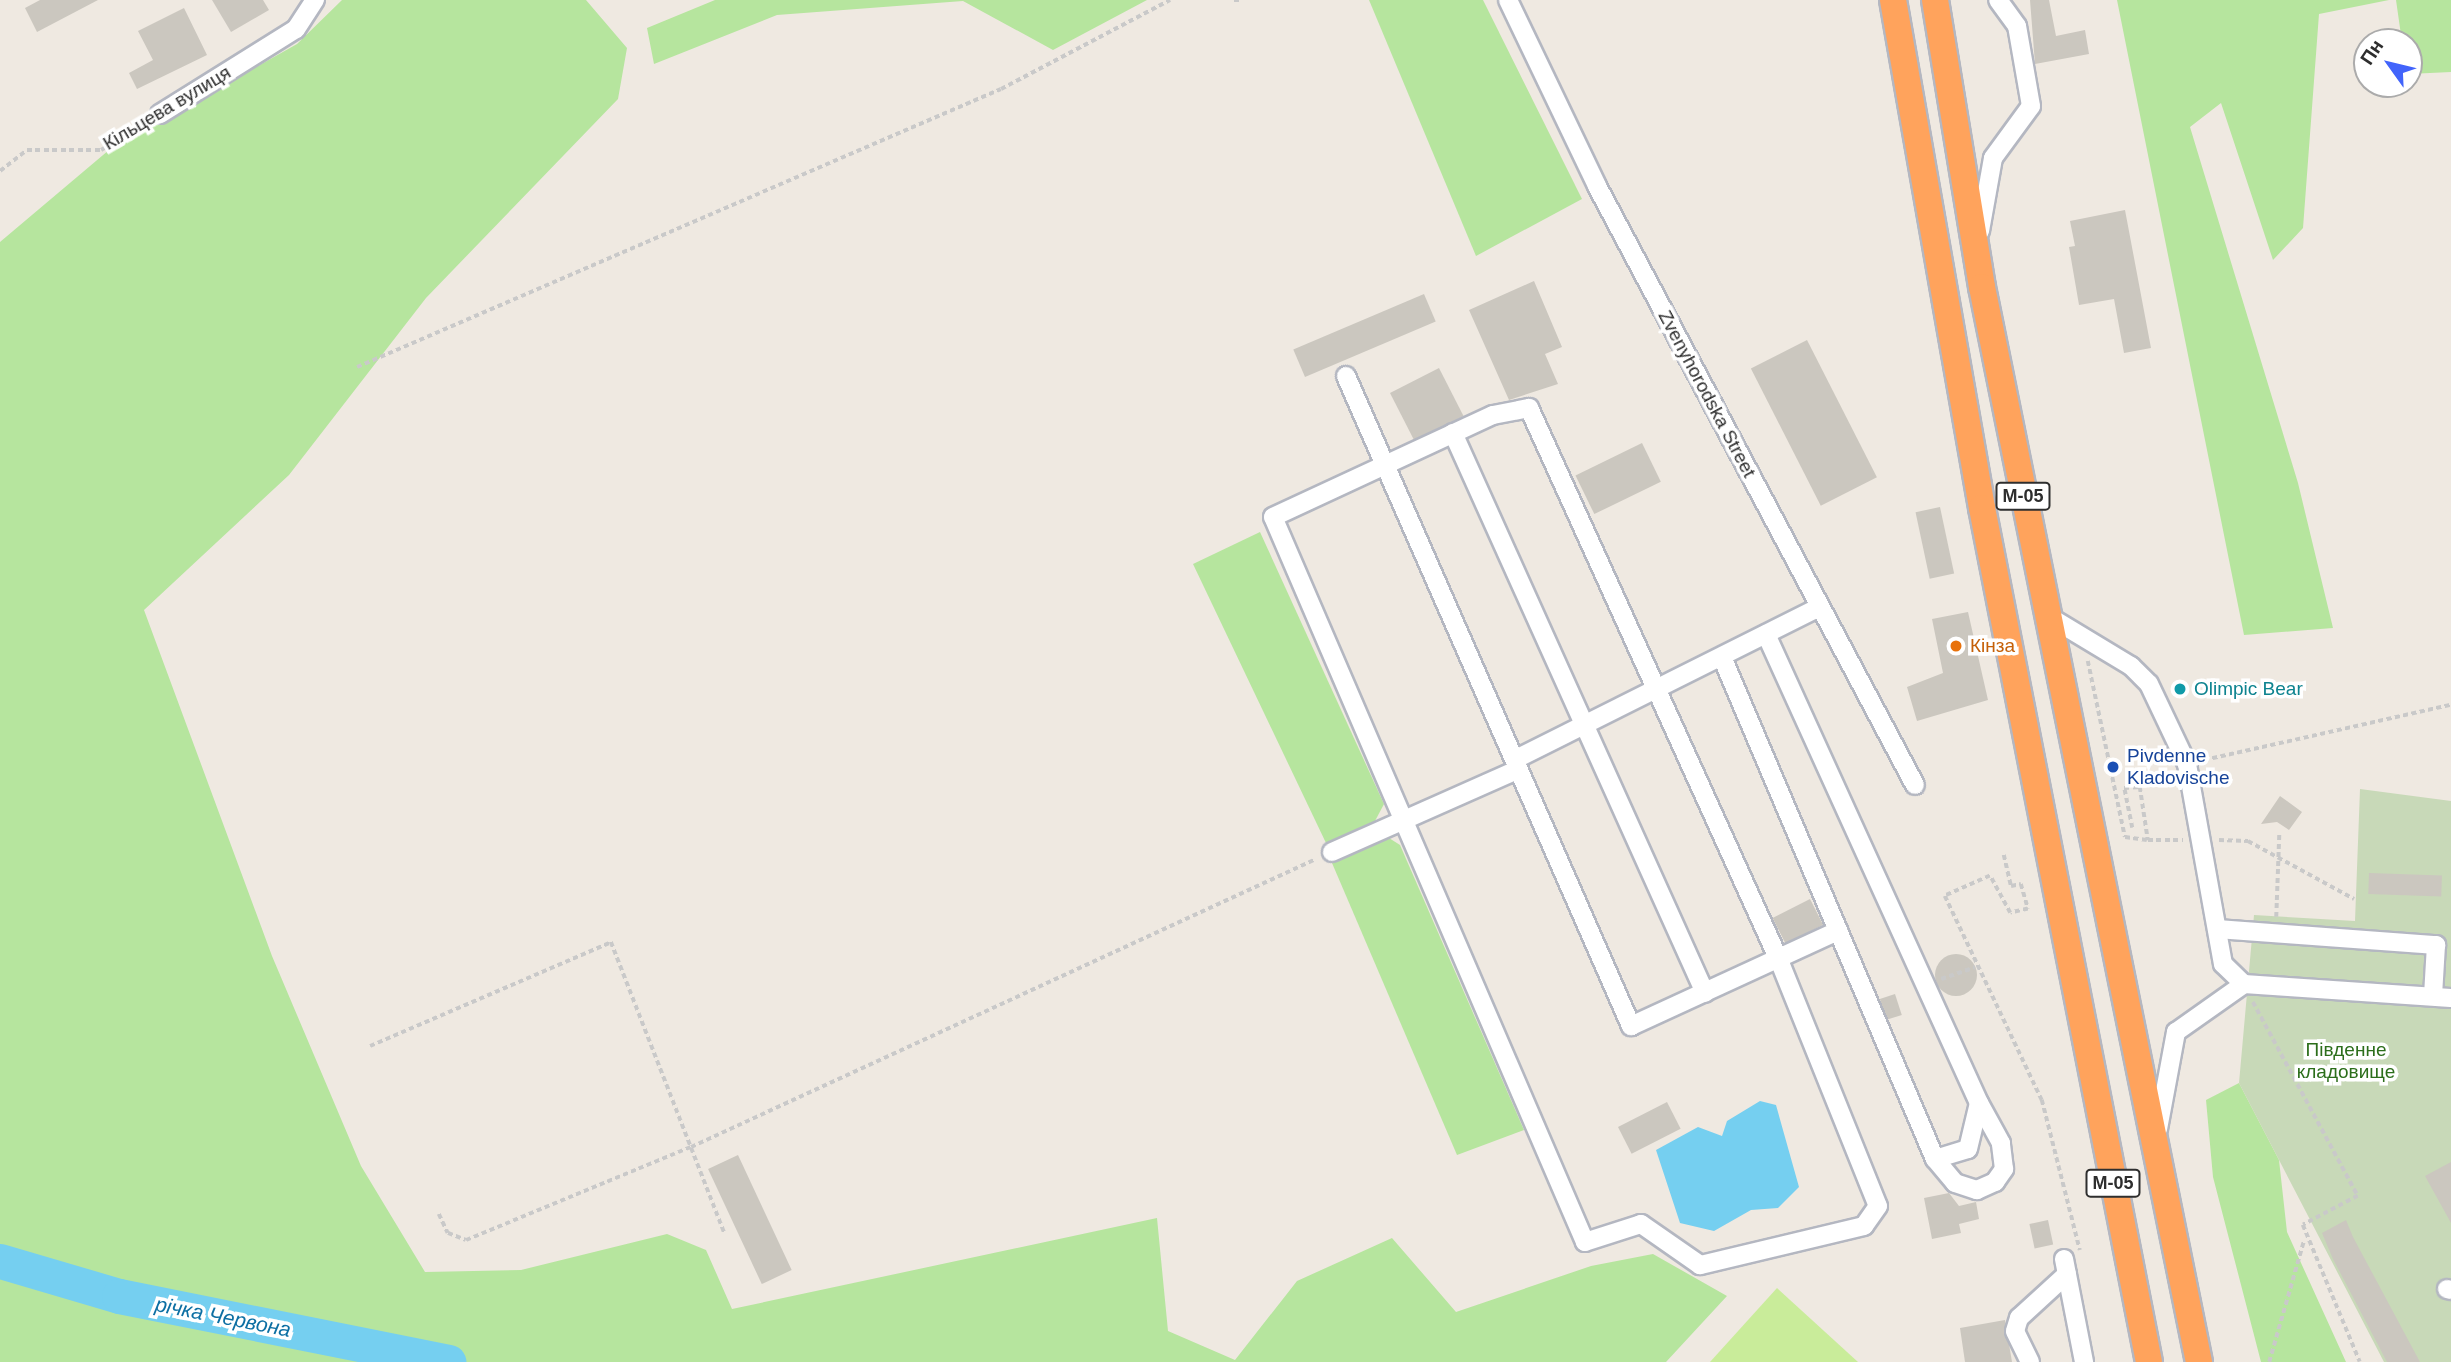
<!DOCTYPE html>
<meta charset="utf-8">
<style>
body{margin:0}
#map{position:relative;width:2451px;height:1362px;overflow:hidden;background:#efe9e1;font-family:Helvetica,sans-serif}
div>[style]{position:absolute}
.green>*{inset:0;background:#b6e59e}
.cemetery>*{inset:0;background:#c8d9b8}
.pitch>*{inset:0;background:#c9ec9a}
.water>*{inset:0;background:#75cff0}
.river>*{height:35px;margin:-17.5px;padding:0 17.5px;transform-origin:17.5px;border-radius:17.5px;background:#75cff0}
.building>*{inset:0;background:#cbc7bf;transform-origin:0 0}
.round{border-radius:50%}
.path>*{height:3.5px;margin-top:-1.75px;transform-origin:0;background:repeating-linear-gradient(90deg,#c9c9c9 0 5px,transparent 0 8.5px)}
.roads{filter:drop-shadow(2px 0 #b4b7c1) drop-shadow(-2px 0 #b4b7c1) drop-shadow(0 2px #b4b7c1) drop-shadow(0 -2px #b4b7c1)}
.minor>*{height:18px;margin:-9px;padding:0 9px;transform-origin:9px;border-radius:9px;background:#fff}
.highway>*{height:26px;margin:-13px;padding:0 13px;transform-origin:13px;border-radius:13px;background:#ffa35c}
.dots>*{width:19px;height:19px;translate:-50% -50%;box-sizing:border-box;border:4px solid #fff;border-radius:50%}
span{translate:-50% -50%;white-space:nowrap;text-align:center;line-height:1.15;-webkit-text-stroke:7px #fff;paint-order:stroke}
.shield-label span{padding:2px 5px;background:#fff;border:2px solid;border-radius:5px;-webkit-text-stroke-width:0}
.shield-label{font-size:18px;color:#2e2e2e;font-weight:700}
.street-label{font-size:19px;color:#2e2e2e}
.food-label{font-size:19px;color:#c56008}
.left{translate:0 -50%;text-align:left}
.culture-label{font-size:19px;color:#0d838f}
.transit-label{font-size:19px;color:#164399}
.park-label{font-size:19px;color:#2c6e1b}
.water-label{font-size:21px;color:#0d6fa3;font-style:italic}
.north{position:absolute;left:2353px;top:28px;width:70px;height:70px;box-sizing:border-box;background:#fff;border:2px solid #ababab;border-radius:50%;rotate:304deg;font-size:19px;font-weight:700;line-height:28px;text-align:center;color:#2e2e2e}
.north::after{content:'';display:block;margin:auto;width:24px;height:32px;background:#4264fb;clip-path:polygon(50% 0,100% 100%,50% 72%,0 100%)}
</style>
<div id="map">
<div class="green">
<i style="clip-path:polygon(342px 0,586px 0,627px 48px,618px 99px,426px 298px,289px 475px,144px 610px,272px 956px,361px 1166px,425px 1272px,521px 1270px,667px 1234px,706px 1250px,732px 1309px,1157px 1218px,1168px 1331px,1235px 1360px,1297px 1281px,1392px 1238px,1456px 1312px,1591px 1266px,1653px 1254px,1727px 1296px,1666px 1362px,0 1362px,0 242px,109px 150px,297px 44px)"></i>
<i style="clip-path:polygon(715px 0,1147px 0,1053px 50px,963px 1px,777px 15px,654px 64px,647px 28px)"></i>
<i style="clip-path:polygon(1369px 0,1483px 0,1582px 199px,1476px 256px)"></i>
<i style="clip-path:polygon(2117px 0,2389px 0,2319px 14px,2303px 228px,2273px 260px,2221px 103px,2190px 127px,2298px 483px,2333px 628px,2244px 635px)"></i>
<i style="clip-path:polygon(2396px 0,2451px 0,2451px 72px,2409px 74px,2409px 42px,2402px 42px)"></i>
<i style="clip-path:polygon(1260px 532px,1384px 804px,1375px 821px,1326px 843px,1193px 564px)"></i>
<i style="clip-path:polygon(1389px 838px,1400px 845px,1524px 1130px,1457px 1155px,1332px 863px)"></i>
<i style="clip-path:polygon(2239px 1083px,2279px 1160px,2287px 1232px,2346px 1362px,2261px 1362px,2213px 1177px,2206px 1100px)"></i>
</div>
<div class="cemetery">
<i style="clip-path:polygon(2360px 789px,2451px 801px,2451px 1362px,2384px 1362px,2239px 1083px,2254px 915px,2355px 921px)"></i>
</div>
<div class="pitch">
<i style="clip-path:polygon(1777px 1288px,1858px 1362px,1710px 1362px)"></i>
</div>
<div class="water">
<i style="clip-path:polygon(1760px 1101px,1776px 1105px,1799px 1187px,1778px 1208px,1751px 1210px,1714px 1231px,1680px 1223px,1656px 1150px,1698px 1127px,1722px 1136px,1727px 1121px)"></i>
</div>
<div class="river">
<i style="left:0;top:1261px;width:124px;rotate:16.4deg"></i>
<i style="left:119px;top:1296px;width:336px;rotate:11.3deg"></i>
</div>
<div class="building">
<i style="clip-path:polygon(40px 0,98px 0,37px 32px,25px 8px)"></i>
<i style="clip-path:polygon(212px 0,263px 0,269px 10px,231px 32px)"></i>
<i style="clip-path:polygon(2030px 0,2049px 0,2056px 36px,2085px 30px,2089px 54px,2035px 64px)"></i>
<i style="clip-path:polygon(184px 8px,207px 55px,137px 89px,129px 73px,153px 60px,138px 31px)"></i>
<i style="clip-path:polygon(2125px 210px,2151px 348px,2124px 353px,2114px 299px,2079px 305px,2069px 247px,2075px 246px,2070px 221px)"></i>
<i style="clip-path:polygon(1534px 281px,1562px 347px,1545px 354px,1558px 384px,1509px 400px,1469px 310px)"></i>
<i style="left:1424px;top:294px;width:30px;height:142px;rotate:67deg"></i>
<i style="left:1807px;top:340px;width:154px;height:63px;rotate:63deg"></i>
<i style="left:1439px;top:368px;width:54px;height:55px;rotate:63deg"></i>
<i style="left:1642px;top:443px;width:43px;height:74px;rotate:64deg"></i>
<i style="left:1940px;top:507px;width:68px;height:25px;rotate:78deg"></i>
<i style="clip-path:polygon(1968px 612px,1988px 700px,1917px 721px,1907px 687px,1943px 673px,1932px 619px)"></i>
<i style="clip-path:polygon(2280px 796px,2302px 812px,2289px 830px,2277px 822px,2261px 824px)"></i>
<i style="left:2369px;top:873px;width:73px;height:21px;rotate:2deg"></i>
<i style="left:1810px;top:899px;width:29px;height:42px;rotate:63deg"></i>
<i class="round" style="left:1935px;top:954px;width:42px;height:42px"></i>
<i style="left:1895px;top:994px;width:22px;height:16px;rotate:72deg"></i>
<i style="left:1667px;top:1102px;width:30px;height:55px;rotate:63deg"></i>
<i style="left:738px;top:1155px;width:127px;height:33px;rotate:65deg"></i>
<i style="clip-path:polygon(2451px 1162px,2451px 1223px,2425px 1176px)"></i>
<i style="clip-path:polygon(1949px 1193px,1959px 1206px,1976px 1202px,1979px 1219px,1959px 1224px,1961px 1233px,1932px 1239px,1924px 1198px)"></i>
<i style="left:2048px;top:1220px;width:25px;height:19px;rotate:78deg"></i>
<i style="clip-path:polygon(2346px 1220px,2353px 1237px,2420px 1362px,2387px 1362px,2333px 1259px,2322px 1233px)"></i>
<i style="clip-path:polygon(2005px 1320px,2012px 1362px,1965px 1362px,1960px 1328px)"></i>
</div>
<div class="path">
<i style="left:1234px;top:0;width:6px"></i>
<i style="left:0;top:171px;width:34px;rotate:-38deg"></i>
<i style="left:27px;top:150px;width:74px"></i>
<i style="left:101px;top:150px;width:54px;rotate:-31.3deg"></i>
<i style="left:357px;top:367px;width:701px;rotate:-23.35deg"></i>
<i style="left:1001px;top:89px;width:191px;rotate:-27.8deg"></i>
<i style="left:2088px;top:661px;width:180px;rotate:78.1deg"></i>
<i style="left:2125px;top:837px;width:22px;rotate:8deg"></i>
<i style="left:2204px;top:760px;width:253px;rotate:-12.6deg"></i>
<i style="left:2132px;top:828px;width:41px;rotate:-101.3deg"></i>
<i style="left:2124px;top:788px;width:16px;rotate:-4deg"></i>
<i style="left:2140px;top:787px;width:54px;rotate:81.4deg"></i>
<i style="left:2148px;top:840px;width:35px"></i>
<i style="left:2219px;top:840px;width:29px;rotate:2deg"></i>
<i style="left:2248px;top:841px;width:121px;rotate:28.7deg"></i>
<i style="left:2004px;top:855px;width:32px;rotate:77deg"></i>
<i style="left:2011px;top:886px;width:10px;rotate:-11deg"></i>
<i style="left:2021px;top:884px;width:26px;rotate:74deg"></i>
<i style="left:2028px;top:909px;width:18px;rotate:167deg"></i>
<i style="left:2010px;top:913px;width:42px;rotate:-118.4deg"></i>
<i style="left:1990px;top:876px;width:49px;rotate:156deg"></i>
<i style="left:1945px;top:896px;width:226px;rotate:64.6deg"></i>
<i style="left:2042px;top:1100px;width:155px;rotate:75.8deg"></i>
<i style="left:2276px;top:917px;width:82px;rotate:-87.9deg"></i>
<i style="left:1941px;top:979px;width:36px;rotate:-19deg"></i>
<i style="left:2253px;top:1002px;width:221px;rotate:61.6deg"></i>
<i style="left:2358px;top:1196px;width:62px;rotate:152.2deg"></i>
<i style="left:2303px;top:1225px;width:148px;rotate:67.4deg"></i>
<i style="left:370px;top:1046px;width:262px;rotate:-23.3deg"></i>
<i style="left:611px;top:942px;width:314px;rotate:68.7deg"></i>
<i style="left:439px;top:1214px;width:21px;rotate:65deg"></i>
<i style="left:448px;top:1233px;width:19px;rotate:21deg"></i>
<i style="left:466px;top:1240px;width:243px;rotate:-22.5deg"></i>
<i style="left:691px;top:1147px;width:688px;rotate:-24.74deg"></i>
<i style="left:2269px;top:1362px;width:127px;rotate:-74deg"></i>
</div>
<div class="roads">
<div class="minor">
<i style="left:1508px;top:0;width:206px;rotate:64.4deg"></i>
<i style="left:1597px;top:186px;width:678px;rotate:62.04deg"></i>
<i style="left:160px;top:114px;width:160px;rotate:-32deg"></i>
<i style="left:296px;top:29px;width:35px;rotate:-57deg"></i>
<i style="left:1980px;top:231px;width:74px;rotate:-79.9deg"></i>
<i style="left:1993px;top:158px;width:64px;rotate:-53.8deg"></i>
<i style="left:2031px;top:106px;width:81px;rotate:-99.9deg"></i>
<i style="left:2017px;top:26px;width:32px;rotate:-126deg"></i>
<i style="left:1346px;top:376px;width:710px;rotate:66.32deg"></i>
<i style="left:1631px;top:1026px;width:228px;rotate:-24.7deg"></i>
<i style="left:1529px;top:408px;width:606px;rotate:65.63deg"></i>
<i style="left:1779px;top:960px;width:265px;rotate:68.1deg"></i>
<i style="left:1878px;top:1206px;width:24px;rotate:125deg"></i>
<i style="left:1864px;top:1226px;width:169px;rotate:166.6deg"></i>
<i style="left:1700px;top:1265px;width:72px;rotate:-145.2deg"></i>
<i style="left:1641px;top:1224px;width:59px;rotate:162.2deg"></i>
<i style="left:1585px;top:1242px;width:789px;rotate:-113.28deg"></i>
<i style="left:1273px;top:517px;width:242px;rotate:-24.9deg"></i>
<i style="left:1493px;top:415px;width:37px;rotate:-11deg"></i>
<i style="left:1453px;top:433px;width:614px;rotate:65.77deg"></i>
<i style="left:2048px;top:616px;width:97px;rotate:31.1deg"></i>
<i style="left:2131px;top:666px;width:25px;rotate:45deg"></i>
<i style="left:2149px;top:684px;width:89px;rotate:64.6deg"></i>
<i style="left:2187px;top:764px;width:203px;rotate:79.8deg"></i>
<i style="left:2223px;top:964px;width:29px;rotate:44deg"></i>
<i style="left:2244px;top:984px;width:207px;rotate:3.9deg"></i>
<i style="left:1722px;top:657px;width:545px;rotate:67.01deg"></i>
<i style="left:1935px;top:1159px;width:34px;rotate:-17deg"></i>
<i style="left:1968px;top:1149px;width:47px;rotate:-76.6deg"></i>
<i style="left:1979px;top:1103px;width:515px;rotate:-114.43deg"></i>
<i style="left:1516px;top:759px;width:340px;rotate:-26.6deg"></i>
<i style="left:1332px;top:852px;width:200px;rotate:-23.9deg"></i>
<i style="left:2217px;top:929px;width:220px;rotate:4.2deg"></i>
<i style="left:2436px;top:945px;width:51px;rotate:93.4deg"></i>
<i style="left:2158px;top:1129px;width:99px;rotate:-79.5deg"></i>
<i style="left:2176px;top:1032px;width:83px;rotate:-35.2deg"></i>
<i style="left:1935px;top:1159px;width:31px;rotate:50deg"></i>
<i style="left:1955px;top:1183px;width:23px;rotate:18deg"></i>
<i style="left:1977px;top:1190px;width:20px;rotate:-24deg"></i>
<i style="left:1995px;top:1182px;width:16px;rotate:-55deg"></i>
<i style="left:2004px;top:1169px;width:26px;rotate:-97deg"></i>
<i style="left:2001px;top:1143px;width:46px;rotate:-118.8deg"></i>
<i style="left:2064px;top:1259px;width:105px;rotate:79deg"></i>
<i style="left:2447px;top:1289px;width:4px;rotate:14deg"></i>
<i style="left:2030px;top:1362px;width:34px;rotate:-116deg"></i>
<i style="left:2015px;top:1331px;width:14px;rotate:-73deg"></i>
<i style="left:2019px;top:1318px;width:65px;rotate:-42.5deg"></i>
</div>
<div class="highway">
<i style="left:1893px;top:0;width:516px;rotate:80.06deg"></i>
<i style="left:1982px;top:508px;width:870px;rotate:78.94deg"></i>
<i style="left:1935px;top:0;width:291px;rotate:80.7deg"></i>
<i style="left:1982px;top:287px;width:1097px;rotate:78.59deg"></i>
</div>
</div>
<div class="dots">
<i style="left:1956px;top:646px;background:#e8710a"></i>
<i style="left:2180px;top:689px;background:#0f9aa8"></i>
<i style="left:2113px;top:767px;background:#1a4fb4"></i>
</div>
<div class="shield-label">
<span style="left:2023px;top:496px">М-05</span>
<span style="left:2113px;top:1183px">М-05</span>
</div>
<div class="street-label">
<span style="left:167px;top:108px;rotate:-31deg">Кільцева вулиця</span>
<span style="left:1707px;top:394px;rotate:62deg">Zvenyhorodska Street</span>
</div>
<div class="food-label">
<span class="left" style="left:1970px;top:646px">Кінза</span>
</div>
<div class="culture-label">
<span class="left" style="left:2194px;top:689px">Olimpic Bear</span>
</div>
<div class="transit-label">
<span class="left" style="left:2127px;top:767px">Pivdenne<br>Kladovische</span>
</div>
<div class="park-label">
<span style="left:2346px;top:1061px">Південне<br>кладовище</span>
</div>
<div class="water-label">
<span style="left:223px;top:1317px;rotate:11deg">річка Червона</span>
</div>
<div class="north">Пн</div>
</div>
